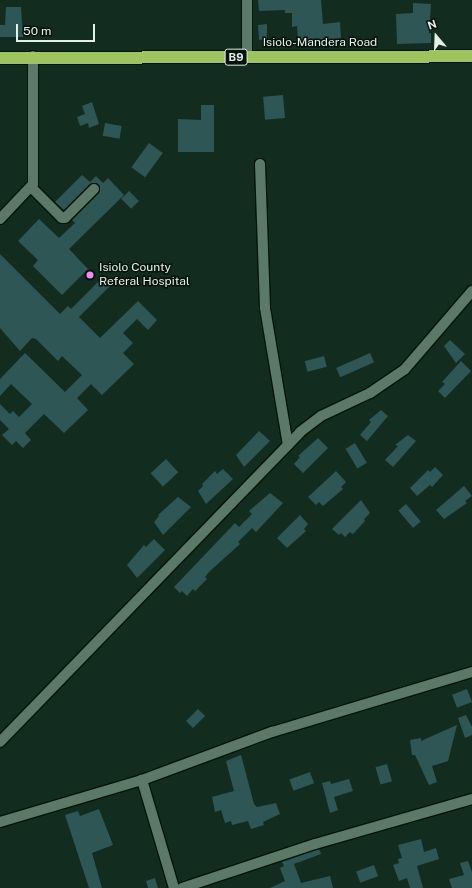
<!DOCTYPE html>
<style>
body{margin:0}
#map{position:relative;width:472px;height:888px;overflow:hidden;background:#122d1f;font-family:"Public Sans",sans-serif}
div>[style]{position:absolute}
.building>*{inset:0;background:#2e5654;transform-origin:0 0}
.roads{filter:drop-shadow(1px 0 #001509) drop-shadow(-1px 0 #001509) drop-shadow(0 1px #001509) drop-shadow(0 -1px #001509)}
.minor>*{height:10px;margin:-5px;padding:0 5px;transform-origin:5px;border-radius:5px;background:#5b7868}
.highway>*{height:12px;margin:-6px;padding:0 6px;transform-origin:6px;border-radius:6px;background:#9ec35f}
.dots>*{width:11px;height:11px;translate:-50% -50%;box-sizing:border-box;border:2px solid #07120c;border-radius:50%}
span{translate:-50% -50%;white-space:nowrap;text-align:center;line-height:1.15;-webkit-text-stroke:3px #07120c;paint-order:stroke}
.shield-label span{padding:1px 3px;background:#07120c;border:1px solid;border-radius:3px;-webkit-text-stroke-width:0}
.shield-label{font-size:11px;color:#e2f2e8;font-weight:700}
.street-label{font-size:12px;color:#e2f2e8}
.poi-label{font-size:12px;color:#e2f2e8}
.left{translate:0 -50%;text-align:left}
.north{position:absolute;left:416px;top:16px;width:40px;height:40px;-webkit-text-stroke:3px #07120c;paint-order:stroke;rotate:341deg;font-size:11px;font-weight:700;line-height:16px;text-align:center;color:#e2f2e8}
.north::after{content:'';display:block;margin:auto;width:14px;height:18px;background:#e2f2e8;clip-path:polygon(50% 0,100% 100%,50% 72%,0 100%)}
.scale{position:absolute;left:16px;top:24px;width:79px;height:18px;box-sizing:border-box;border:2px solid #e2f2e8;border-top:0;padding-left:5px;font-size:12px;line-height:14px;white-space:nowrap;color:#e2f2e8;-webkit-text-stroke:3px #07120c;paint-order:stroke}
</style>
<div id="map">
<div class="building">
<i style="clip-path:polygon(258px 0,321px 0,323px 24px,340px 22px,341px 39px,298px 41px,297px 26px,292px 27px,292px 13px,285px 13px,285px 10px,259px 11px)"></i>
<i style="clip-path:polygon(413px 3px,431px 4px,429px 33px,431px 33px,431px 43px,397px 44px,396px 14px,413px 13px)"></i>
<i style="clip-path:polygon(6px 7px,21px 7px,23px 37px,0 37px,0 25px,5px 25px)"></i>
<i style="clip-path:polygon(267px 24px,267px 39px,259px 40px,258px 25px)"></i>
<i style="left:283px;top:95px;width:23px;height:20px;rotate:85deg"></i>
<i style="clip-path:polygon(92px 102px,99px 124px,89px 128px,88px 123px,80px 126px,77px 117px,85px 114px,82px 106px)"></i>
<i style="clip-path:polygon(201px 105px,214px 105px,214px 152px,178px 152px,178px 119px,201px 120px)"></i>
<i style="left:105px;top:123px;width:17px;height:13px;rotate:10deg"></i>
<i style="left:149px;top:143px;width:17px;height:30px;rotate:36deg"></i>
<i style="clip-path:polygon(82px 175px,90px 182px,96px 176px,103px 183px,108px 178px,124px 195px,69px 249px,88px 269px,62px 295px,33px 266px,38px 260px,18px 241px,39px 219px,59px 238px,75px 223px,72px 220px,99px 193px,99px 185px,90px 184px,64px 210px,55px 202px)"></i>
<i style="left:129px;top:191px;width:14px;height:11px;rotate:45deg"></i>
<i style="clip-path:polygon(0 254px,60px 314px,68px 306px,71px 309px,102px 278px,110px 286px,79px 317px,100px 338px,138px 301px,157px 320px,148px 330px,137px 319px,123px 333px,133px 343px,123px 353px,134px 364px,102px 395px,91px 384px,77px 398px,88px 410px,64px 433px,44px 414px,25px 433px,31px 440px,23px 448px,16px 441px,12px 445px,2px 435px,9px 429px,0 420px,0 404px,10px 414px,13px 411px,19px 417px,32px 404px,11px 384px,0 396px,0 379px,25px 353px,65px 392px,82px 375px,62px 356px,58px 361px,36px 339px,32px 338px,20px 351px,0 328px)"></i>
<i style="clip-path:polygon(450px 340px,465px 354px,456px 363px,444px 346px)"></i>
<i style="left:370px;top:353px;width:10px;height:37px;rotate:66deg"></i>
<i style="left:324px;top:356px;width:11px;height:20px;rotate:75deg"></i>
<i style="clip-path:polygon(461px 361px,471px 371px,445px 398px,438px 391px,445px 384px,442px 382px)"></i>
<i style="clip-path:polygon(381px 410px,388px 416px,367px 441px,360px 435px,371px 422px,369px 420px)"></i>
<i style="clip-path:polygon(259px 431px,270px 441px,244px 467px,236px 455px)"></i>
<i style="clip-path:polygon(408px 435px,416px 441px,393px 467px,385px 460px,398px 446px,395px 445px)"></i>
<i style="clip-path:polygon(318px 438px,328px 448px,303px 473px,294px 464px,300px 457px,298px 456px)"></i>
<i style="left:355px;top:443px;width:23px;height:11px;rotate:59deg"></i>
<i style="left:166px;top:459px;width:18px;height:21px;rotate:47deg"></i>
<i style="clip-path:polygon(435px 467px,443px 475px,432px 487px,430px 485px,417px 496px,410px 488px,428px 470px,430px 472px)"></i>
<i style="clip-path:polygon(223px 469px,233px 479px,206px 504px,198px 491px,203px 486px,202px 484px,215px 471px,217px 474px)"></i>
<i style="clip-path:polygon(336px 471px,346px 482px,341px 487px,343px 489px,323px 506px,319px 502px,316px 505px,308px 497px)"></i>
<i style="clip-path:polygon(464px 486px,472px 496px,465px 501px,467px 503px,444px 519px,436px 510px)"></i>
<i style="clip-path:polygon(270px 493px,283px 503px,256px 532px,252px 528px,238px 542px,240px 544px,210px 571px,205px 577px,207px 579px,195px 591px,193px 589px,187px 596px,182px 591px,180px 593px,174px 587px,235px 523px,239px 527px,252px 514px,249px 511px)"></i>
<i style="clip-path:polygon(178px 497px,191px 507px,163px 535px,154px 522px,159px 516px,158px 515px)"></i>
<i style="clip-path:polygon(361px 500px,370px 513px,364px 519px,365px 521px,353px 534px,350px 532px,345px 537px,341px 533px,339px 535px,332px 529px)"></i>
<i style="left:406px;top:504px;width:23px;height:10px;rotate:50deg"></i>
<i style="clip-path:polygon(300px 515px,308px 524px,304px 529px,306px 531px,287px 548px,277px 538px)"></i>
<i style="clip-path:polygon(154px 539px,165px 550px,137px 578px,127px 565px,144px 545px,146px 547px)"></i>
<i style="left:467px;top:689px;width:14px;height:16px;rotate:69deg"></i>
<i style="left:198px;top:709px;width:10px;height:17px;rotate:45deg"></i>
<i style="clip-path:polygon(466px 715px,472px 727px,472px 735px,465px 738px,458px 718px)"></i>
<i style="clip-path:polygon(457px 725px,448px 761px,432px 766px,437px 782px,429px 785px,415px 755px,412px 755px,410px 740px,421px 738px,421px 741px)"></i>
<i style="clip-path:polygon(241px 755px,254px 804px,257px 807px,276px 803px,280px 814px,263px 822px,264px 825px,251px 829px,248px 821px,232px 825px,231px 821px,225px 823px,221px 810px,215px 812px,212px 797px,234px 791px,226px 761px)"></i>
<i style="left:387px;top:764px;width:18px;height:12px;rotate:74deg"></i>
<i style="left:310px;top:772px;width:12px;height:22px;rotate:70deg"></i>
<i style="clip-path:polygon(349px 779px,353px 791px,334px 797px,338px 810px,330px 813px,322px 783px,330px 781px,331px 784px)"></i>
<i style="clip-path:polygon(99px 809px,113px 845px,92px 853px,102px 888px,89px 888px,65px 815px,78px 811px,80px 816px)"></i>
<i style="clip-path:polygon(421px 839px,424px 852px,436px 848px,439px 859px,417px 866px,423px 888px,410px 888px,407px 878px,399px 881px,393px 865px,399px 863px,398px 859px,402px 858px,398px 845px)"></i>
<i style="clip-path:polygon(319px 849px,321px 854px,294px 864px,301px 883px,330px 876px,333px 888px,270px 888px,285px 881px,280px 868px,284px 866px,282px 862px)"></i>
<i style="clip-path:polygon(468px 861px,472px 872px,472px 888px,452px 888px,449px 879px,464px 875px,460px 863px)"></i>
<i style="left:374px;top:865px;width:12px;height:19px;rotate:70deg"></i>
<i style="clip-path:polygon(155px 878px,158px 888px,148px 888px,146px 881px)"></i>
</div>
<div class="roads">
<div class="minor">
<i style="left:247px;top:57px;width:57px;rotate:-90deg"></i>
<i style="left:260px;top:164px;width:144px;rotate:88deg"></i>
<i style="left:265px;top:308px;width:139px;rotate:80.5deg"></i>
<i style="left:32px;top:188px;width:42px;rotate:45deg"></i>
<i style="left:62px;top:218px;width:3px"></i>
<i style="left:65px;top:218px;width:41px;rotate:-45deg"></i>
<i style="left:0;top:219px;width:48px;rotate:-46.7deg"></i>
<i style="left:33px;top:184px;width:128px;rotate:-90deg"></i>
<i style="left:0;top:742px;width:431px;rotate:-45.9deg"></i>
<i style="left:300px;top:432px;width:26px;rotate:-37deg"></i>
<i style="left:321px;top:416px;width:54px;rotate:-25.1deg"></i>
<i style="left:370px;top:393px;width:42px;rotate:-34.4deg"></i>
<i style="left:405px;top:369px;width:103px;rotate:-49.3deg"></i>
<i style="left:0;top:822px;width:148px;rotate:-16.5deg"></i>
<i style="left:174px;top:888px;width:113px;rotate:-106.5deg"></i>
<i style="left:142px;top:780px;width:139px;rotate:-20.3deg"></i>
<i style="left:272px;top:732px;width:209px;rotate:-16.7deg"></i>
<i style="left:182px;top:888px;width:140px;rotate:-18.3deg"></i>
<i style="left:315px;top:844px;width:163px;rotate:-16deg"></i>
</div>
<div class="highway">
<i style="left:0;top:58px;width:472px;rotate:-0.2deg"></i>
</div>
</div>
<div class="dots">
<i style="left:90px;top:275px;background:#f18af4"></i>
</div>
<div class="shield-label">
<span style="left:236px;top:57px">B9</span>
</div>
<div class="street-label">
<span style="left:320px;top:43px">Isiolo-Mandera Road</span>
</div>
<div class="poi-label">
<span class="left" style="left:99px;top:275px">Isiolo County<br>Referal Hospital</span>
</div>
<div class="north">N</div>
<div class="scale">50 m</div>
</div>
